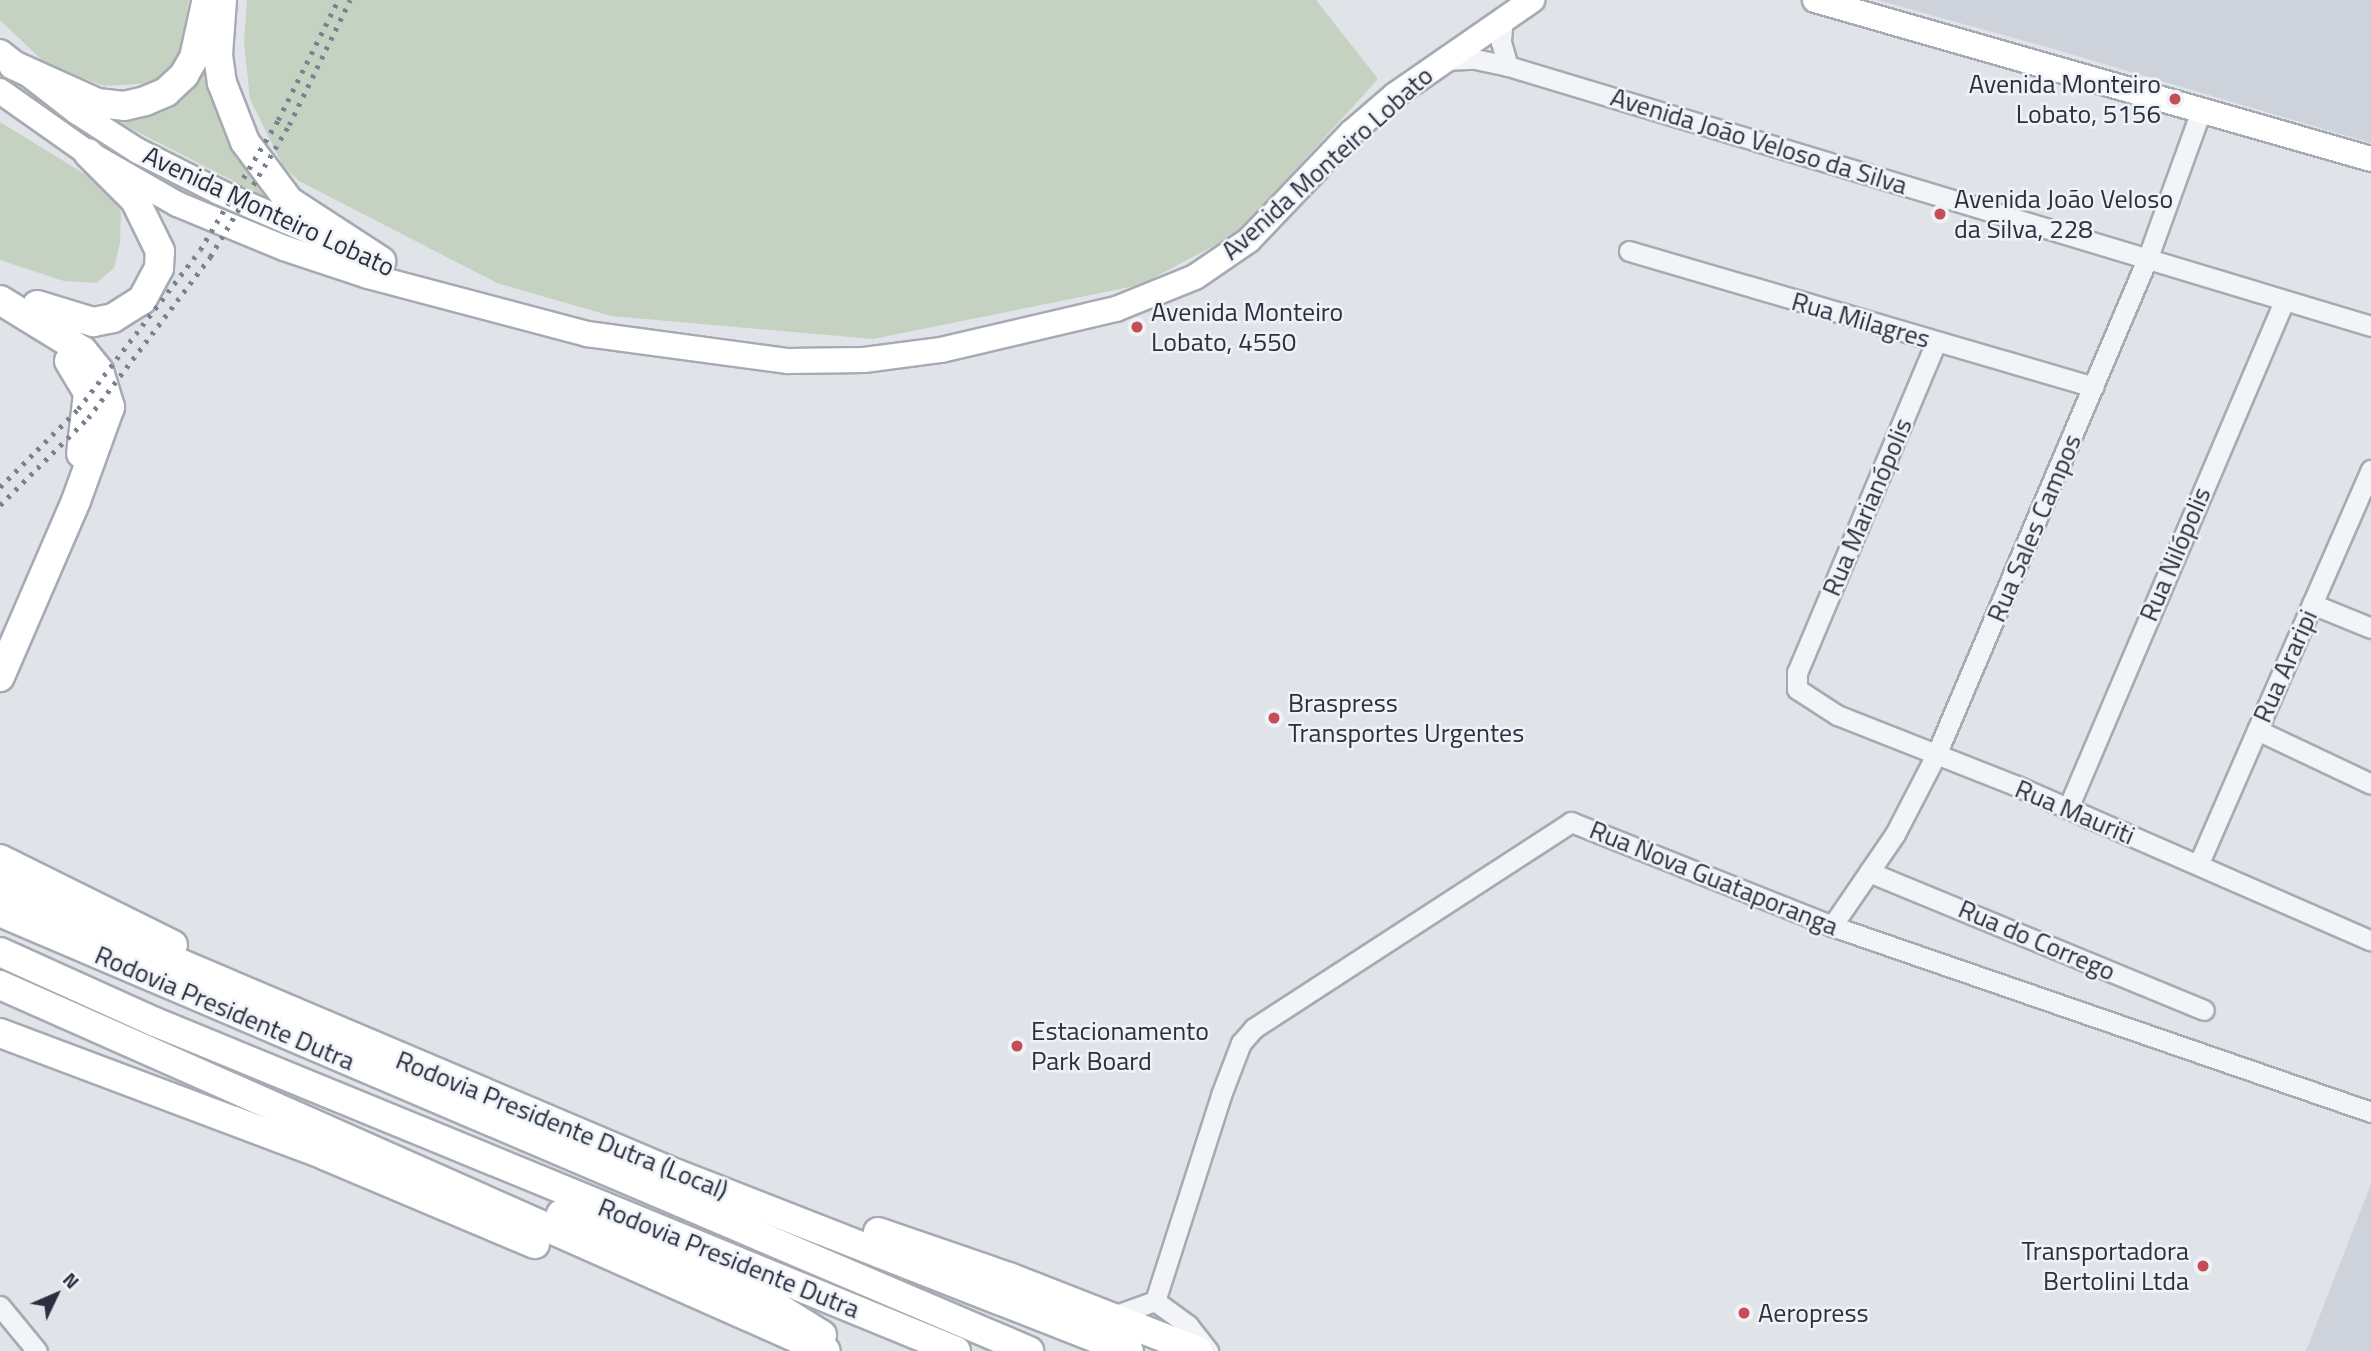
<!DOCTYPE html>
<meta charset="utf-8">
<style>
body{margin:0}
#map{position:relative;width:2371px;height:1351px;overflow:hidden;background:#e0e3e8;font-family:"Titillium Web",sans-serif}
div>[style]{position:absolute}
.built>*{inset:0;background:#ced2da}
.green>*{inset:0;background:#c5d2c2}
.roads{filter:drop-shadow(2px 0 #a6aab2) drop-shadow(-2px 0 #a6aab2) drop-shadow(0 2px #a6aab2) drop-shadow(0 -2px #a6aab2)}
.minor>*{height:19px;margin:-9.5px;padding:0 9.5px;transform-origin:9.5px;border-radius:9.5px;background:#f3f4f7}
.major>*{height:24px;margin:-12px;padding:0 12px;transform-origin:12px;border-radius:12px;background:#fff}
.highway>*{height:28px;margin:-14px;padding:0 14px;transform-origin:14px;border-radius:14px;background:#fff}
.rail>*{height:4.5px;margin-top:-2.25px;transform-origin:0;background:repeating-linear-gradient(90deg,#7a8191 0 3.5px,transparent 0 10.5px)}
.dots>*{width:19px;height:19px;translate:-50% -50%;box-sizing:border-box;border:4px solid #eff2f6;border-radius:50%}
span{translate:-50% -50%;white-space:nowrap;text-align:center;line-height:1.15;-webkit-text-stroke:5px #eff2f6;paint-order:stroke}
.poi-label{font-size:26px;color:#2a303f}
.right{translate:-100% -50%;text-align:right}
.left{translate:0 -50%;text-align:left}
.street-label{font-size:26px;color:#2a303f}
.north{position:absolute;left:21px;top:1260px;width:70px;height:70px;-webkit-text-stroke:5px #eff2f6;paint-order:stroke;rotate:46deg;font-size:19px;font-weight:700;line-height:28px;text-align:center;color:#2a303f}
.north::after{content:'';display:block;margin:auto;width:24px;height:32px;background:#2a303f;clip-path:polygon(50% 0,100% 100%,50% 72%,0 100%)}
</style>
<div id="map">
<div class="built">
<i style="clip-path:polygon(1877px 0,2371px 0,2371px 143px,2047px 47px)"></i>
<i style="clip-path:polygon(2371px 1184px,2371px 1351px,2306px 1351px)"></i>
</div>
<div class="green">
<i style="clip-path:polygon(0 0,189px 0,180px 55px,153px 83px,104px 86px,46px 64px,0 20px)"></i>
<i style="clip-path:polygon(247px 0,1316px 0,1378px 79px,1238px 233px,1140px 285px,873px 339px,611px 316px,497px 283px,299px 181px,283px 166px,250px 99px,244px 43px)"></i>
<i style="clip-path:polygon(204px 61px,217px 70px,302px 216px,120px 123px,157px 111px)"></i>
<i style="clip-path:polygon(0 122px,106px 187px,121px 212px,120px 242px,114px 268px,96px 283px,64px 281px,0 260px)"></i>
</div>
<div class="roads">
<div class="minor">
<i style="left:1503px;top:17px;width:25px;rotate:95deg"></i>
<i style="left:1501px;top:42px;width:25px;rotate:74deg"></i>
<i style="left:1442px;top:60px;width:33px;rotate:-2deg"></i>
<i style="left:1475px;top:59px;width:34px;rotate:12deg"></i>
<i style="left:1508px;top:66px;width:901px;rotate:16.77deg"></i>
<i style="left:1629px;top:251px;width:484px;rotate:16.3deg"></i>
<i style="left:1936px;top:342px;width:358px;rotate:112.8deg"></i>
<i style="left:1797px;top:672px;width:17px;rotate:90deg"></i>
<i style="left:1797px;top:689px;width:48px;rotate:33deg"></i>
<i style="left:1837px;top:715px;width:193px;rotate:21.5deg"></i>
<i style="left:2017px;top:786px;width:386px;rotate:23.6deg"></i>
<i style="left:2312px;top:604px;width:64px;rotate:22.1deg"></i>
<i style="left:2257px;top:730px;width:126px;rotate:25.3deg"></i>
<i style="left:2068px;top:808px;width:551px;rotate:-66.92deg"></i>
<i style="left:2199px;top:863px;width:429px;rotate:-66.4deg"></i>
<i style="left:1869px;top:872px;width:362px;rotate:22.4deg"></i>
<i style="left:1832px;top:926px;width:112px;rotate:-55.6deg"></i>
<i style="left:1895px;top:834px;width:89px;rotate:-62.6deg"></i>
<i style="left:1936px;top:755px;width:541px;rotate:-66.94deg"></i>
<i style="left:2148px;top:257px;width:153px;rotate:-70.1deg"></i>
<i style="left:1155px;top:1301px;width:216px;rotate:-72.2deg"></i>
<i style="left:1221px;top:1095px;width:56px;rotate:-69deg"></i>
<i style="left:1241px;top:1043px;width:20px;rotate:-49deg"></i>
<i style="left:1254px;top:1028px;width:378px;rotate:-33deg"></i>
<i style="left:1571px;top:822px;width:281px;rotate:21.7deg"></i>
<i style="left:1832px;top:926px;width:570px;rotate:19.04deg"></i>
<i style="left:1155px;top:1301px;width:41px;rotate:36deg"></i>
<i style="left:1188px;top:1325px;width:33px;rotate:52deg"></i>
<i style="left:0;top:1306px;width:58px;rotate:50.6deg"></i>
<i style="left:1113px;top:1316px;width:45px;rotate:-19.7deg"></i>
</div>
<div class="major">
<i style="left:1815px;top:0;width:578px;rotate:15.96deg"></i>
<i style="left:0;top:52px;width:98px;rotate:37.9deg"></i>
<i style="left:77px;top:112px;width:72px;rotate:32.6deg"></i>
<i style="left:138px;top:151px;width:91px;rotate:26.8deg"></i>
<i style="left:219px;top:192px;width:129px;rotate:23.4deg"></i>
<i style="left:0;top:91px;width:108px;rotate:35.2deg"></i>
<i style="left:88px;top:153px;width:103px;rotate:29.8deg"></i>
<i style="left:177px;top:204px;width:116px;rotate:22.4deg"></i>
<i style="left:284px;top:248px;width:89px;rotate:18.4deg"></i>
<i style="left:368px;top:276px;width:227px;rotate:14.8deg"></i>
<i style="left:587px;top:334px;width:203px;rotate:7.7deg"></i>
<i style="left:788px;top:361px;width:76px;rotate:-0.8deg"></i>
<i style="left:864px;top:360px;width:78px;rotate:-7.4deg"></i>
<i style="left:941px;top:350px;width:180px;rotate:-13.2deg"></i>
<i style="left:1116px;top:309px;width:85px;rotate:-22.1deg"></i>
<i style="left:1195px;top:277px;width:65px;rotate:-34.4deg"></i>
<i style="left:1249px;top:240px;width:149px;rotate:-46.4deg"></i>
<i style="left:1352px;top:132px;width:57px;rotate:-40.7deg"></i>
<i style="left:1395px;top:95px;width:167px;rotate:-34.7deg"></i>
</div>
<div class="highway">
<i style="left:222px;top:0;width:55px;rotate:94.2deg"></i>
<i style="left:218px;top:55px;width:28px;rotate:82deg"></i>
<i style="left:222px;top:83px;width:63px;rotate:68.7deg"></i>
<i style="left:245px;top:142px;width:74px;rotate:53.3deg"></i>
<i style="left:289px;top:201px;width:110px;rotate:33.1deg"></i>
<i style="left:13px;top:65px;width:92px;rotate:24.3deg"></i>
<i style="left:97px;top:103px;width:27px;rotate:6deg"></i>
<i style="left:124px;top:106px;width:22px;rotate:-13deg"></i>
<i style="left:145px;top:101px;width:23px;rotate:-23deg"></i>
<i style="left:166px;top:92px;width:25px;rotate:-43deg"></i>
<i style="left:184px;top:75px;width:20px;rotate:-60deg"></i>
<i style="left:194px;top:58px;width:56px;rotate:-77.7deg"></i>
<i style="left:0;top:300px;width:97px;rotate:31.6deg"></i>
<i style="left:83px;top:351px;width:26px;rotate:51deg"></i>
<i style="left:99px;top:371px;width:38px;rotate:73deg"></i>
<i style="left:110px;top:407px;width:100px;rotate:109.9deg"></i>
<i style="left:76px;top:501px;width:192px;rotate:113.4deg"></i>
<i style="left:37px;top:305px;width:59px;rotate:16.9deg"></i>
<i style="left:93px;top:322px;width:20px;rotate:-11deg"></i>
<i style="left:113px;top:318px;width:34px;rotate:-32deg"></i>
<i style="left:142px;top:300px;width:36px;rotate:-62deg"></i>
<i style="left:159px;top:268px;width:17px;rotate:-87deg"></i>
<i style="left:160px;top:251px;width:57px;rotate:-116.1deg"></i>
<i style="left:135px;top:200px;width:66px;rotate:-135deg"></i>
<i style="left:69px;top:361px;width:37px;rotate:59deg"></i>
<i style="left:88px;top:393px;width:61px;rotate:96.5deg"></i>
<i style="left:0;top:859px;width:193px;rotate:26.4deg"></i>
<i style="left:0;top:887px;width:725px;rotate:22.99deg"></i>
<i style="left:667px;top:1170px;width:496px;rotate:21.4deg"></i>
<i style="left:0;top:912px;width:1119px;rotate:23.1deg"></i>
<i style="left:0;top:952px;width:170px;rotate:24.3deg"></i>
<i style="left:155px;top:1022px;width:866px;rotate:22.33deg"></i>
<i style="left:0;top:985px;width:903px;rotate:23.9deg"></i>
<i style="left:0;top:1033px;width:346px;rotate:20.6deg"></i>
<i style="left:324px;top:1155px;width:229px;rotate:22.9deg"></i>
<i style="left:561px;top:1214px;width:235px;rotate:23.3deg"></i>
<i style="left:777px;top:1307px;width:53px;rotate:31.9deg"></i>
<i style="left:878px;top:1232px;width:139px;rotate:19deg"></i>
<i style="left:1009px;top:1277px;width:203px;rotate:21.4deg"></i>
</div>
</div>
<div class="rail">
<i style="left:0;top:487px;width:110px;rotate:-45deg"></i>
<i style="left:78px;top:409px;width:200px;rotate:-52.5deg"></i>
<i style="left:200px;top:250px;width:152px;rotate:-59deg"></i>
<i style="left:278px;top:120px;width:134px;rotate:-63.4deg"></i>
<i style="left:0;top:505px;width:124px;rotate:-44.7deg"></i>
<i style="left:88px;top:418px;width:202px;rotate:-52.8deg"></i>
<i style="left:210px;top:257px;width:154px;rotate:-59.1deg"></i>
<i style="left:289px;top:125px;width:139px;rotate:-64deg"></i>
</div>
<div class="dots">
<i style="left:2175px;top:99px;background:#c64c55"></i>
<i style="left:1940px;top:214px;background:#c64c55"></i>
<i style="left:1137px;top:327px;background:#c64c55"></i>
<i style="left:1274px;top:718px;background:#c64c55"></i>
<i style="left:1017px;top:1046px;background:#c64c55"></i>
<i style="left:2203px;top:1266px;background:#c64c55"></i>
<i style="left:1744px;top:1313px;background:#c64c55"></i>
</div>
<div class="poi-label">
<span class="right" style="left:2161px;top:99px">Avenida Monteiro<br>Lobato, 5156</span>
<span class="left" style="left:1954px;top:214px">Avenida João Veloso<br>da Silva, 228</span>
<span class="left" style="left:1151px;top:327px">Avenida Monteiro<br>Lobato, 4550</span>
<span class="left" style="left:1288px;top:718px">Braspress<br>Transportes Urgentes</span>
<span class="left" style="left:1031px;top:1046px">Estacionamento<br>Park Board</span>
<span class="right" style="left:2189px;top:1266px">Transportadora<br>Bertolini Ltda</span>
<span class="left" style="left:1758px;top:1313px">Aeropress</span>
</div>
<div class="street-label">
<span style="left:1759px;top:141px;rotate:17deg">Avenida João Veloso da Silva</span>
<span style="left:1327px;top:163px;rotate:-42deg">Avenida Monteiro Lobato</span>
<span style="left:269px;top:211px;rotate:25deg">Avenida Monteiro Lobato</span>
<span style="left:1861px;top:320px;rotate:16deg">Rua Milagres</span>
<span style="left:1867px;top:507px;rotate:-67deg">Rua Marianópolis</span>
<span style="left:2034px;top:528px;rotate:-67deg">Rua Sales Campos</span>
<span style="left:2175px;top:554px;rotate:-67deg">Rua Nilópolis</span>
<span style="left:2285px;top:666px;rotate:-66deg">Rua Araripi</span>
<span style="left:2075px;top:812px;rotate:23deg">Rua Mauriti</span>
<span style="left:1714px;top:878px;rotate:22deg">Rua Nova Guataporanga</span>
<span style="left:2037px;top:940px;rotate:23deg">Rua do Corrego</span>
<span style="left:225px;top:1008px;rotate:23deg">Rodovia Presidente Dutra</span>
<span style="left:562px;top:1125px;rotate:22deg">Rodovia Presidente Dutra (Local)</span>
<span style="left:729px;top:1258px;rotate:22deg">Rodovia Presidente Dutra</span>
</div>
<div class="north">N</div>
</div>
